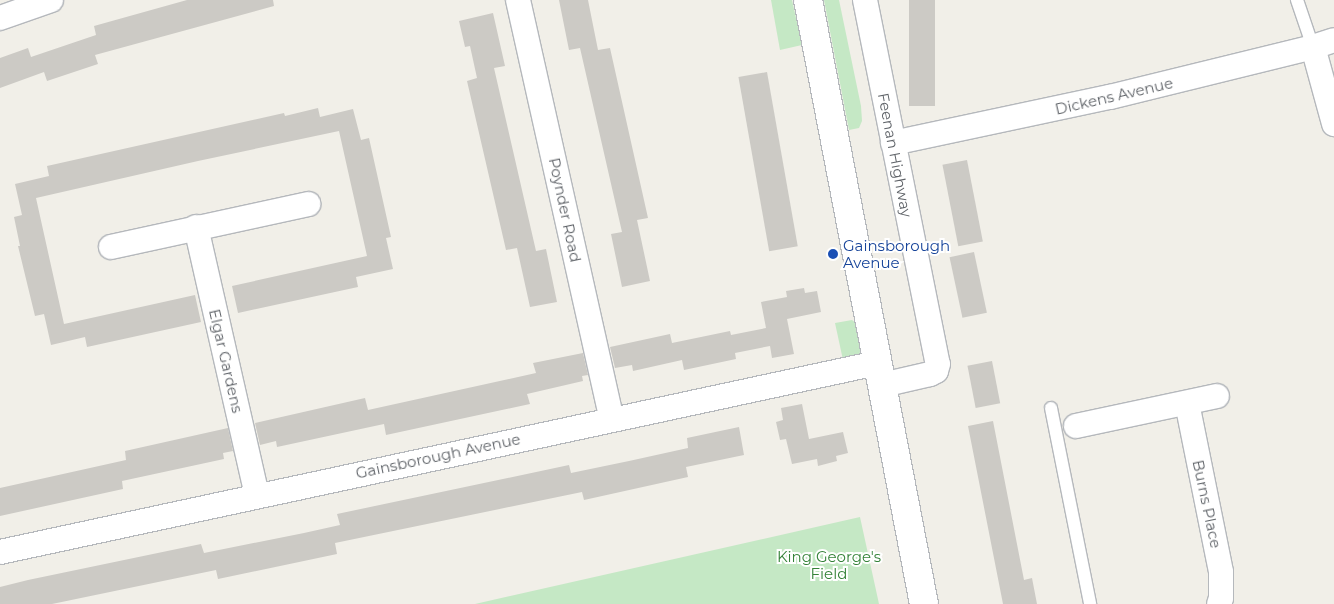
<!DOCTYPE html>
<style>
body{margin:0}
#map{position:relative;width:1334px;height:604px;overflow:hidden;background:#f1efe8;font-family:Montserrat,sans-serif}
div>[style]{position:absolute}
.green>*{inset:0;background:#c5e8c5}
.building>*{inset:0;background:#cccac5;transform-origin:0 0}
.roads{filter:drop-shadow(1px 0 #b5b8bc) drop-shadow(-1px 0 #b5b8bc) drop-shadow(0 1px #b5b8bc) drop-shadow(0 -1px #b5b8bc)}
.lane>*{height:12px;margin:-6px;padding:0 6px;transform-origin:6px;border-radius:6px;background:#fff}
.street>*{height:24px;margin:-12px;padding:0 12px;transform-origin:12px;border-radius:12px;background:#fff}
.secondary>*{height:28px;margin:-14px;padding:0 14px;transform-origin:14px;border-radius:14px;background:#fff}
.dots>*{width:14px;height:14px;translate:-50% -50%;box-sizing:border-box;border:2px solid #fff;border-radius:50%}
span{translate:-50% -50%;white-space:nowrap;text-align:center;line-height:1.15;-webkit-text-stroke:4px #fff;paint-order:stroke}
.street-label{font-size:15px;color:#5f6368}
.transit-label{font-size:15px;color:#164399}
.left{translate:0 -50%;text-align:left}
.park-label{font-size:15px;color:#348238}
</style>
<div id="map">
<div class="green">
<i style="clip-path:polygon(771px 0,792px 0,802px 45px,780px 50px)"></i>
<i style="clip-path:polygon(824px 0,839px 0,861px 106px,862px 121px,859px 128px,849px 130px)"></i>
<i style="clip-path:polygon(852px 320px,857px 324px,862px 349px,857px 357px,843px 360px,835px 323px)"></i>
<i style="clip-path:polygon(860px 517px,879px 604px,475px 604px)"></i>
</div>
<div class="building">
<i style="clip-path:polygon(187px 0,273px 0,274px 6px,95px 55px,98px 64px,47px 81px,44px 72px,0 88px,0 58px,28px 48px,31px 57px,96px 35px,94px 26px)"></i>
<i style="clip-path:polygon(559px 0,588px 0,598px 50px,610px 48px,648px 218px,637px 220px,650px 281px,622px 287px,611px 234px,622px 232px,580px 48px,569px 50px)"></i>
<i style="left:909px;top:0;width:26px;height:106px"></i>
<i style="clip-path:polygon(493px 13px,505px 66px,494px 68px,536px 251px,546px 249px,557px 302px,530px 307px,517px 248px,506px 250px,467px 81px,477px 78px,470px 46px,465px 47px,459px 21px)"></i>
<i style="left:767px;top:72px;width:177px;height:29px;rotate:80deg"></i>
<i style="clip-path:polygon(318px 108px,320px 117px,353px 109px,361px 140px,369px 138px,391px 237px,386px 238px,393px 269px,356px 277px,358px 287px,238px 313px,232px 286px,367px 256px,339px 131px,198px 161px,36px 198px,64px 324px,195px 295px,201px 322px,87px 347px,85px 337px,51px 345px,44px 314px,35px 316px,18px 246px,20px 246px,14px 217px,22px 215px,15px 184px,49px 176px,47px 166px,284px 113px,285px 116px)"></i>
<i style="left:967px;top:160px;width:83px;height:25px;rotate:79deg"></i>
<i style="left:974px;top:252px;width:62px;height:25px;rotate:78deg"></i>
<i style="clip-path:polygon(804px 288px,805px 293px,817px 291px,821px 312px,787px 319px,794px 354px,772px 358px,770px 346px,735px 353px,736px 359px,684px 370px,682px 360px,633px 371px,632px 365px,615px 368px,610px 347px,670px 334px,672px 343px,730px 331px,731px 335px,766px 328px,761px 302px,787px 297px,786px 291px)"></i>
<i style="clip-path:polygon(583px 353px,588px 375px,582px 376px,583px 381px,527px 394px,530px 404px,386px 435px,384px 424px,277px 447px,276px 441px,260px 445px,255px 423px,365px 398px,368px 410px,536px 373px,533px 363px)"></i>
<i style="left:992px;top:361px;width:43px;height:25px;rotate:79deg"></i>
<i style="clip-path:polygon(802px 404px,809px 439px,843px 432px,848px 453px,836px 456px,837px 461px,818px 466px,817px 459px,792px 464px,786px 439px,780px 440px,776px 422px,783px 420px,781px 408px)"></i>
<i style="clip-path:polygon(993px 421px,1024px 580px,1032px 578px,1037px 604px,1003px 604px,968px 426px)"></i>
<i style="clip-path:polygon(739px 427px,744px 455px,686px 467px,688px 477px,584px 500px,582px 492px,335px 543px,337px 554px,218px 579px,216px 570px,52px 604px,0 604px,0 587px,28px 580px,201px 544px,204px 553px,304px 533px,340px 525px,337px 514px,569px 465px,571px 473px,629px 461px,688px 448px,687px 438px)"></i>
<i style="clip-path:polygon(228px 428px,233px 451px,223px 453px,224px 459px,122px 481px,123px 489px,0 516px,0 488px,126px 460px,125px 451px)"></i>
</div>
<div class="roads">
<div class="lane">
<i style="left:1297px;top:0;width:50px;rotate:71.2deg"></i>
<i style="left:1051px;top:408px;width:200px;rotate:78.7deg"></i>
</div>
<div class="street">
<i style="left:518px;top:0;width:430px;rotate:77.4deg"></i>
<i style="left:865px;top:0;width:371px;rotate:78.7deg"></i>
<i style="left:938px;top:364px;width:7px;rotate:106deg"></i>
<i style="left:936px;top:371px;width:7px;rotate:153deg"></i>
<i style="left:930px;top:374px;width:49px;rotate:167.1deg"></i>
<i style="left:0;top:18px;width:54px;rotate:-19.4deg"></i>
<i style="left:1313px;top:47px;width:80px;rotate:74.7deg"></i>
<i style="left:893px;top:143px;width:222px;rotate:-12deg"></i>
<i style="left:1110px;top:97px;width:209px;rotate:-13.8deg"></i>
<i style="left:1313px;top:47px;width:22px;rotate:-18deg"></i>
<i style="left:196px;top:227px;width:275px;rotate:77.2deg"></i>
<i style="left:111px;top:247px;width:202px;rotate:-12.3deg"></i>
<i style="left:1187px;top:403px;width:172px;rotate:78.6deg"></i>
<i style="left:1221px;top:572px;width:26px;rotate:90deg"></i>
<i style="left:1221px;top:598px;width:6px;rotate:108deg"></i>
<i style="left:1076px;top:426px;width:144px;rotate:-12deg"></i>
<i style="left:0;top:552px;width:897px;rotate:-12.16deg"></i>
</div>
<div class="secondary">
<i style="left:808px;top:0;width:615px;rotate:79.13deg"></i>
</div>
</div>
<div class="dots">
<i style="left:833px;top:254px;background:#1a4fb4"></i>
</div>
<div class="street-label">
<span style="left:1114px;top:96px;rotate:-13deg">Dickens Avenue</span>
<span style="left:895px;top:155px;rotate:79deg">Feenan Highway</span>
<span style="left:565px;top:210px;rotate:78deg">Poynder Road</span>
<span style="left:226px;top:361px;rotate:77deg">Elgar Gardens</span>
<span style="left:438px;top:456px;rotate:-12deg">Gainsborough Avenue</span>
<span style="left:1207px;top:504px;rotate:78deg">Burns Place</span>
</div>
<div class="transit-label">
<span class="left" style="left:843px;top:254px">Gainsborough<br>Avenue</span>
</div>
<div class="park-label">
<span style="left:829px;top:565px">King George's<br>Field</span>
</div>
</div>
